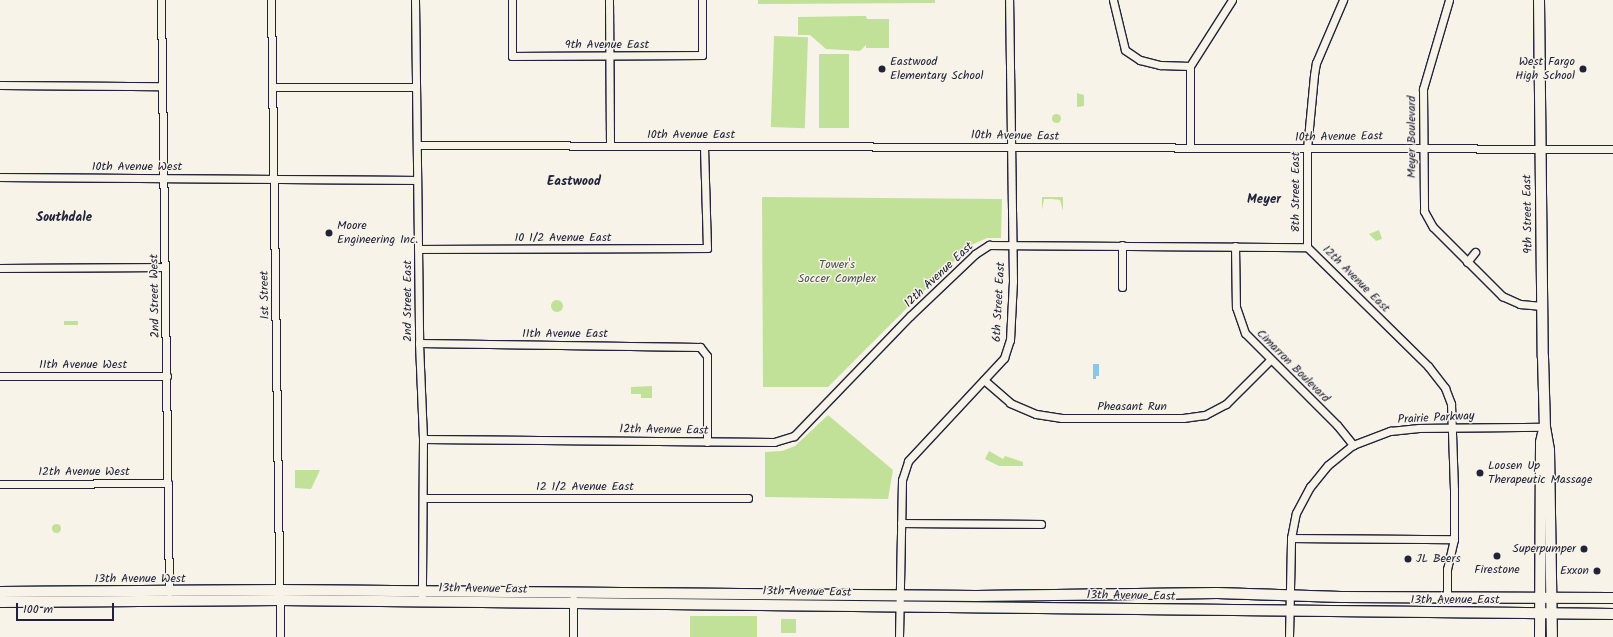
<!DOCTYPE html>
<style>
body{margin:0}
#map{position:relative;width:1613px;height:637px;overflow:hidden;background:#f7f3e8;font-family:Kalam,sans-serif}
div>[style]{position:absolute}
.green>*{inset:0;background:#c2e198;transform-origin:0 0}
.round{border-radius:50%}
.water>*{inset:0;background:#89c6e9}
.roads{filter:drop-shadow(1px 0 #22223b) drop-shadow(-1px 0 #22223b) drop-shadow(0 1px #22223b) drop-shadow(0 -1px #22223b)}
.minor>*{height:7px;margin:-3.5px;padding:0 3.5px;transform-origin:3.5px;border-radius:3.5px;background:#f7f3e8}
.secondary>*{height:10px;margin:-5px;padding:0 5px;transform-origin:5px;border-radius:5px;background:#f7f3e8}
.dots>*{width:11px;height:11px;translate:-50% -50%;box-sizing:border-box;border:2px solid #f7f3e8;border-radius:50%}
span{translate:-50% -50%;white-space:nowrap;text-align:center;line-height:1.15;-webkit-text-stroke:3px #f7f3e8;paint-order:stroke}
.street-label{font-size:12px;color:#22223b}
.poi-label{font-size:12px;color:#22223b}
.left{translate:0 -50%;text-align:left}
.right{translate:-100% -50%;text-align:right}
.park-label{font-size:12px;color:#4a5252}
.neighbourhood-label{font-size:13px;color:#22223b;font-weight:700}
.scale{position:absolute;left:16px;top:603px;width:98px;height:18px;box-sizing:border-box;border:2px solid #22223b;border-top:0;padding-left:5px;font-size:12px;line-height:14px;white-space:nowrap;color:#22223b;-webkit-text-stroke:3px #f7f3e8;paint-order:stroke}
</style>
<div id="map">
<div class="green">
<i style="clip-path:polygon(758px 0,935px 0,935px 3px,758px 4px)"></i>
<i style="clip-path:polygon(860px 16px,866px 16px,867px 19px,889px 19px,889px 48px,866px 48px,866px 45px,860px 51px,826px 49px,810px 35px,798px 35px,798px 17px)"></i>
<i style="left:774px;top:36px;width:34px;height:91px;rotate:2deg"></i>
<i style="left:819px;top:54px;width:30px;height:74px"></i>
<i style="clip-path:polygon(1077px 93px,1084px 95px,1084px 106px,1077px 107px)"></i>
<i class="round" style="left:1051.5px;top:113.5px;width:9px;height:9px"></i>
<i style="clip-path:polygon(762px 197px,1002px 199px,1001px 238px,987px 238px,969px 246px,828px 387px,763px 387px)"></i>
<i style="clip-path:polygon(1042px 197px,1063px 197px,1063px 211px,1060px 200px,1052px 199px,1044px 199px,1042px 210px)"></i>
<i style="clip-path:polygon(1379px 230px,1382px 239px,1376px 241px,1369px 234px)"></i>
<i class="round" style="left:551px;top:300px;width:12px;height:12px"></i>
<i style="left:64px;top:321px;width:14px;height:4px"></i>
<i style="clip-path:polygon(652px 386px,652px 398px,641px 398px,641px 394px,631px 394px,631px 387px)"></i>
<i style="clip-path:polygon(828px 415px,893px 470px,888px 499px,765px 497px,765px 452px,782px 451px,795px 446px)"></i>
<i style="clip-path:polygon(989px 451px,1003px 459px,1005px 456px,1023px 462px,1023px 466px,999px 466px,985px 459px)"></i>
<i style="clip-path:polygon(295px 470px,320px 470px,311px 489px,295px 488px)"></i>
<i class="round" style="left:51.5px;top:523.5px;width:9px;height:9px"></i>
<i style="left:690px;top:616px;width:67px;height:21px"></i>
<i style="left:796px;top:619px;width:14px;height:15px;rotate:90deg"></i>
</div>
<div class="water">
<i style="clip-path:polygon(1093px 364px,1099px 364px,1099px 376px,1096px 376px,1096px 379px,1093px 379px)"></i>
</div>
<div class="roads">
<div class="minor">
<i style="left:161px;top:0;width:592px;rotate:89.23deg"></i>
<i style="left:271px;top:0;width:637px;rotate:89.19deg"></i>
<i style="left:415px;top:0;width:343px;rotate:89.3deg"></i>
<i style="left:419px;top:343px;width:96px;rotate:87.6deg"></i>
<i style="left:423px;top:439px;width:157px;rotate:90.4deg"></i>
<i style="left:512px;top:0;width:56px;rotate:90deg"></i>
<i style="left:512px;top:56px;width:190px;rotate:-0.3deg"></i>
<i style="left:702px;top:55px;width:55px;rotate:-90deg"></i>
<i style="left:609px;top:0;width:145px;rotate:89.6deg"></i>
<i style="left:1113px;top:0;width:51px;rotate:76.5deg"></i>
<i style="left:1125px;top:50px;width:18px;rotate:34deg"></i>
<i style="left:1140px;top:60px;width:21px;rotate:14deg"></i>
<i style="left:1160px;top:65px;width:30px;rotate:2deg"></i>
<i style="left:1449px;top:0;width:93px;rotate:106.3deg"></i>
<i style="left:1423px;top:89px;width:122px;rotate:89.5deg"></i>
<i style="left:1424px;top:211px;width:18px;rotate:61deg"></i>
<i style="left:1433px;top:227px;width:98px;rotate:45deg"></i>
<i style="left:1502px;top:296px;width:20px;rotate:24deg"></i>
<i style="left:1520px;top:304px;width:22px;rotate:5deg"></i>
<i style="left:0;top:85px;width:162px;rotate:0.4deg"></i>
<i style="left:273px;top:87px;width:143px"></i>
<i style="left:417px;top:145px;width:1196px;rotate:0.19deg"></i>
<i style="left:1190px;top:148px;width:82px;rotate:-90deg"></i>
<i style="left:1190px;top:66px;width:78px;rotate:-57.5deg"></i>
<i style="left:0;top:177px;width:417px;rotate:0.4deg"></i>
<i style="left:1122px;top:245px;width:42px;rotate:90deg"></i>
<i style="left:1235px;top:246px;width:61px;rotate:89.1deg"></i>
<i style="left:1236px;top:307px;width:28px;rotate:71deg"></i>
<i style="left:1245px;top:333px;width:130px;rotate:45deg"></i>
<i style="left:1337px;top:425px;width:26px;rotate:51deg"></i>
<i style="left:1307px;top:247px;width:98px;rotate:-90deg"></i>
<i style="left:1307px;top:149px;width:74px;rotate:-84.6deg"></i>
<i style="left:1314px;top:75px;width:12px;rotate:-81deg"></i>
<i style="left:1316px;top:63px;width:69px;rotate:-66.8deg"></i>
<i style="left:418px;top:249px;width:289px;rotate:-0.2deg"></i>
<i style="left:707px;top:248px;width:102px;rotate:-91.7deg"></i>
<i style="left:1467px;top:262px;width:13px;rotate:-51deg"></i>
<i style="left:0;top:268px;width:165px;rotate:-0.3deg"></i>
<i style="left:419px;top:343px;width:281px;rotate:0.8deg"></i>
<i style="left:700px;top:347px;width:11px;rotate:52deg"></i>
<i style="left:707px;top:356px;width:86px;rotate:90deg"></i>
<i style="left:0;top:376px;width:167px"></i>
<i style="left:984px;top:380px;width:35px;rotate:41deg"></i>
<i style="left:1010px;top:403px;width:28px;rotate:23deg"></i>
<i style="left:1036px;top:414px;width:26px;rotate:9deg"></i>
<i style="left:1062px;top:418px;width:121px"></i>
<i style="left:1183px;top:418px;width:22px;rotate:-8deg"></i>
<i style="left:1205px;top:415px;width:24px;rotate:-28deg"></i>
<i style="left:1226px;top:404px;width:62px;rotate:-45deg"></i>
<i style="left:423px;top:439px;width:351px;rotate:0.5deg"></i>
<i style="left:774px;top:442px;width:21px;rotate:-17deg"></i>
<i style="left:794px;top:436px;width:167px;rotate:-46deg"></i>
<i style="left:910px;top:316px;width:90px;rotate:-43.6deg"></i>
<i style="left:975px;top:254px;width:17px;rotate:-33deg"></i>
<i style="left:989px;top:245px;width:318px;rotate:0.4deg"></i>
<i style="left:1307px;top:247px;width:170px;rotate:44.5deg"></i>
<i style="left:1428px;top:366px;width:28px;rotate:52deg"></i>
<i style="left:1445px;top:388px;width:17px;rotate:69deg"></i>
<i style="left:1451px;top:404px;width:86px;rotate:88deg"></i>
<i style="left:1454px;top:490px;width:49px;rotate:90deg"></i>
<i style="left:1454px;top:539px;width:31px;rotate:103deg"></i>
<i style="left:1447px;top:569px;width:29px;rotate:90deg"></i>
<i style="left:0;top:484px;width:168px;rotate:-0.3deg"></i>
<i style="left:423px;top:498px;width:325px"></i>
<i style="left:901px;top:523px;width:140px;rotate:0.4deg"></i>
<i style="left:1291px;top:538px;width:163px;rotate:0.4deg"></i>
<i style="left:573px;top:637px;width:38px;rotate:-90deg"></i>
<i style="left:899px;top:637px;width:157px;rotate:-88.9deg"></i>
<i style="left:902px;top:480px;width:20px;rotate:-72deg"></i>
<i style="left:908px;top:461px;width:141px;rotate:-47deg"></i>
<i style="left:1004px;top:358px;width:19px;rotate:-72deg"></i>
<i style="left:1010px;top:340px;width:59px;rotate:-87.1deg"></i>
<i style="left:1013px;top:281px;width:281px;rotate:-90.8deg"></i>
<i style="left:1289px;top:637px;width:99px;rotate:-88.8deg"></i>
<i style="left:1291px;top:538px;width:25px;rotate:-79deg"></i>
<i style="left:1296px;top:513px;width:30px;rotate:-62deg"></i>
<i style="left:1310px;top:487px;width:28px;rotate:-51deg"></i>
<i style="left:1328px;top:465px;width:32px;rotate:-39deg"></i>
<i style="left:1353px;top:445px;width:40px;rotate:-21deg"></i>
<i style="left:1390px;top:431px;width:29px;rotate:-6deg"></i>
<i style="left:1419px;top:428px;width:126px;rotate:-0.5deg"></i>
</div>
<div class="secondary">
<i style="left:1539px;top:0;width:357px;rotate:89.4deg"></i>
<i style="left:1543px;top:357px;width:70px;rotate:88.4deg"></i>
<i style="left:1545px;top:427px;width:23px;rotate:80deg"></i>
<i style="left:1549px;top:450px;width:187px;rotate:89.1deg"></i>
<i style="left:0;top:592px;width:280px;rotate:-0.4deg"></i>
<i style="left:280px;top:590px;width:696px;rotate:0.49deg"></i>
<i style="left:976px;top:596px;width:241px;rotate:-0.7deg"></i>
<i style="left:1217px;top:593px;width:124px;rotate:1.8deg"></i>
<i style="left:1341px;top:597px;width:272px;rotate:0.2deg"></i>
<i style="left:0;top:602px;width:280px;rotate:-0.4deg"></i>
<i style="left:280px;top:600px;width:1333px;rotate:0.6deg"></i>
<i style="left:1540px;top:637px;width:195px;rotate:-89.7deg"></i>
<i style="left:1541px;top:442px;width:9px;rotate:-77deg"></i>
</div>
</div>
<div class="dots">
<i style="left:882px;top:69px;background:#22223b"></i>
<i style="left:1583px;top:69px;background:#22223b"></i>
<i style="left:329px;top:233px;background:#22223b"></i>
<i style="left:1480px;top:473px;background:#22223b"></i>
<i style="left:1584px;top:549px;background:#22223b"></i>
<i style="left:1497px;top:556px;background:#22223b"></i>
<i style="left:1408px;top:559px;background:#22223b"></i>
<i style="left:1597px;top:571px;background:#22223b"></i>
</div>
<div class="street-label">
<span style="left:607px;top:45px">9th Avenue East</span>
<span style="left:691px;top:135px">10th Avenue East</span>
<span style="left:1015px;top:136px;rotate:1deg">10th Avenue East</span>
<span style="left:1339px;top:137px;rotate:-1deg">10th Avenue East</span>
<span style="left:1412px;top:137px;rotate:-90deg">Meyer Boulevard</span>
<span style="left:137px;top:167px">10th Avenue West</span>
<span style="left:1296px;top:192px;rotate:-90deg">8th Street East</span>
<span style="left:1528px;top:214px;rotate:-91deg">9th Street East</span>
<span style="left:563px;top:238px">10 1/2 Avenue East</span>
<span style="left:939px;top:275px;rotate:-43deg">12th Avenue East</span>
<span style="left:1356px;top:279px;rotate:45deg">12th Avenue East</span>
<span style="left:265px;top:295px;rotate:-91deg">1st Street</span>
<span style="left:155px;top:296px;rotate:-91deg">2nd Street West</span>
<span style="left:408px;top:301px;rotate:-90deg">2nd Street East</span>
<span style="left:999px;top:302px;rotate:-87deg">6th Street East</span>
<span style="left:565px;top:334px">11th Avenue East</span>
<span style="left:83px;top:365px">11th Avenue West</span>
<span style="left:1293px;top:366px;rotate:45deg">Cimarron Boulevard</span>
<span style="left:1132px;top:407px">Pheasant Run</span>
<span style="left:1436px;top:418px;rotate:-3deg">Prairie Parkway</span>
<span style="left:664px;top:430px;rotate:1deg">12th Avenue East</span>
<span style="left:84px;top:472px">12th Avenue West</span>
<span style="left:585px;top:487px">12 1/2 Avenue East</span>
<span style="left:140px;top:579px">13th Avenue West</span>
<span style="left:483px;top:589px;rotate:1deg">13th Avenue East</span>
<span style="left:807px;top:592px;rotate:1deg">13th Avenue East</span>
<span style="left:1131px;top:596px;rotate:1deg">13th Avenue East</span>
<span style="left:1455px;top:600px">13th Avenue East</span>
</div>
<div class="poi-label">
<span class="left" style="left:890px;top:69px">Eastwood<br>Elementary School</span>
<span class="right" style="left:1575px;top:69px">West Fargo<br>High School</span>
<span class="left" style="left:337px;top:233px">Moore<br>Engineering Inc.</span>
<span class="left" style="left:1488px;top:473px">Loosen Up<br>Therapeutic Massage</span>
<span class="right" style="left:1576px;top:549px">Superpumper</span>
<span class="left" style="left:1416px;top:559px">JL Beers</span>
<span style="left:1497px;top:570px">Firestone</span>
<span class="right" style="left:1589px;top:571px">Exxon</span>
</div>
<div class="park-label">
<span style="left:837px;top:272px">Tower's<br>Soccer Complex</span>
</div>
<div class="neighbourhood-label">
<span style="left:574px;top:182px">Eastwood</span>
<span style="left:1264px;top:200px">Meyer</span>
<span style="left:64px;top:218px">Southdale</span>
</div>
<div class="scale">100 m</div>
</div>
